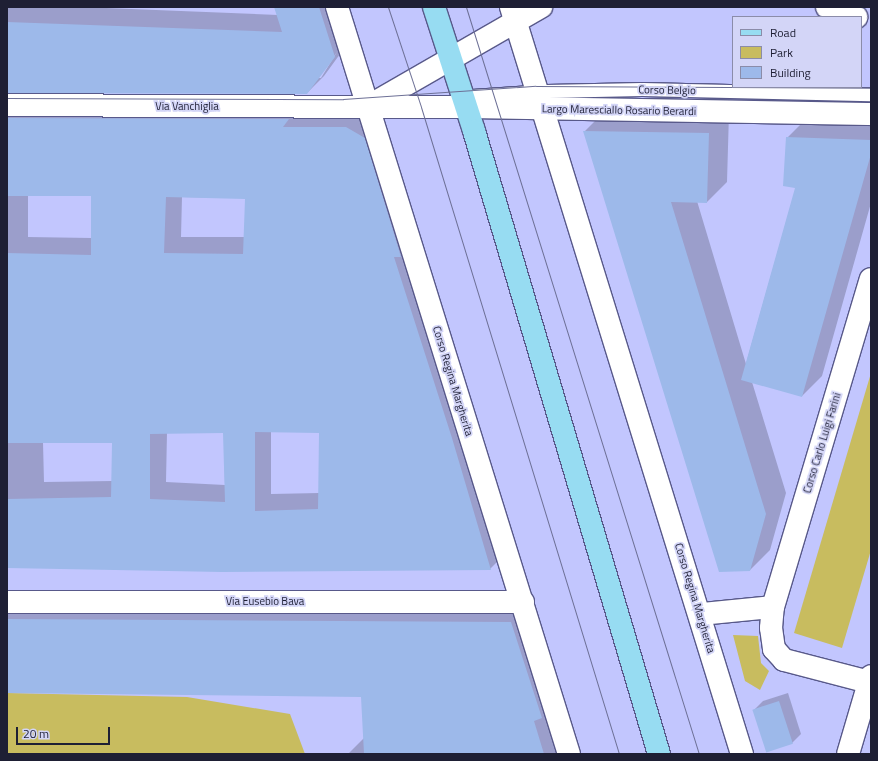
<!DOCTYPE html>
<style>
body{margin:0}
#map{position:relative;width:878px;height:761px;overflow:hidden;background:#c2c6fe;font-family:"Titillium Web",sans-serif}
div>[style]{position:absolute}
.green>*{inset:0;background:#c8bc5f}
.shadow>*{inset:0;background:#0003}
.building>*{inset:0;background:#9db9ea;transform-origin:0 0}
.roads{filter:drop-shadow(1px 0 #58598a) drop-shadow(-1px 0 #58598a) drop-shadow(0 1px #58598a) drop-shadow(0 -1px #58598a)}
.lane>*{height:13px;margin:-6.5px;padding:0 6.5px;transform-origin:6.5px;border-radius:6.5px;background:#fff}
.street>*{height:22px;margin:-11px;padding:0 11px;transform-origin:11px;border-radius:11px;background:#fff}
.secondary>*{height:22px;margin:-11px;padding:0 11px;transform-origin:11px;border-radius:11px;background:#fff}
.primary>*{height:22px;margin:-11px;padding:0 11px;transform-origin:11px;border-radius:11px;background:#97dcf2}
.tram>*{height:1px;margin:-0.5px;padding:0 0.5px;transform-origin:0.5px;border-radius:0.5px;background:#6d7096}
span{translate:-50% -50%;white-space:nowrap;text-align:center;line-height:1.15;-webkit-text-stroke:3.5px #d3d5f7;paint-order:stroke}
.street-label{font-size:11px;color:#1e1f34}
.frame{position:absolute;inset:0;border:8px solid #1e1f34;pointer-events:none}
.legend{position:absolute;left:732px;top:16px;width:130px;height:72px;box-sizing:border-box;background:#d3d5f7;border:1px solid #8b8ca9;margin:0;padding:5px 7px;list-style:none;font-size:12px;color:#1e1f34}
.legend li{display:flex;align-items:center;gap:8px;height:20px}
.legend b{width:20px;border:1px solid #8b8ca9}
.scale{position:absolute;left:16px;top:727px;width:94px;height:18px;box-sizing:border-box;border:2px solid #1e1f34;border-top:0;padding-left:5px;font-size:12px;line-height:14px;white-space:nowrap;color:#1e1f34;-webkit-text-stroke:3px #d3d5f7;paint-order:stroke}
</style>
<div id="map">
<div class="green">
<i style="clip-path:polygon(871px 373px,871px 550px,842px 648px,794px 633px)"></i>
<i style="clip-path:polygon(733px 635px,758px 636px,761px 663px,769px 671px,760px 690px,745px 681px)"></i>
<i style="clip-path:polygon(7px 693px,187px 697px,290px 714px,305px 754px,7px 754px)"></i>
</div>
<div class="shadow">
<i style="clip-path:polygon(evenodd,7px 7px,81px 7px,278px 15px,275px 7px,341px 7px,351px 39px,324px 76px,307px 93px,13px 92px,12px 94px,24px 101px,363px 110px,507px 552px,490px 569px,7px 565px,7px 7px,337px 52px,321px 78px,318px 78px,337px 52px,7px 7px,28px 195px,92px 195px,92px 238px,28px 237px,28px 195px,7px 7px,182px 197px,246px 198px,245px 237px,181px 237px,182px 197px,7px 7px,271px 431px,320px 432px,319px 493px,271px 494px,271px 431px,7px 7px,224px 432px,225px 485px,166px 482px,167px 433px,224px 432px,7px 7px,43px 442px,113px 442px,112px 481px,44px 482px,43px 442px)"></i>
<i style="clip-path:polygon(605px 111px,729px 113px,727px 182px,707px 202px,697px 201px,746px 364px,796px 187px,787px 138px,807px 118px,871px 120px,871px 203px,822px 376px,802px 396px,752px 382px,786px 493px,770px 550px,750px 570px,720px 571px,585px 131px)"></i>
<i style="clip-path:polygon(7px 601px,530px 603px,569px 754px,348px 754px,364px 738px,362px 696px,7px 692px)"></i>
<i style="clip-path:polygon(788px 693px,801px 734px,792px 743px,754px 710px,763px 701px)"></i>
</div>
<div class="building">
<i style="clip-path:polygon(274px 7px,319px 7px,335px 57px,307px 94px,7px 93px,7px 22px,282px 32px)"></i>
<i style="clip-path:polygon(evenodd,7px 118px,289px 119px,283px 127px,346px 127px,365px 138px,401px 257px,394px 257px,452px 438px,491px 570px,222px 572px,7px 568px,7px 499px,111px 497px,112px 443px,7px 443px,7px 253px,91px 255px,91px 196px,7px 196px,7px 118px,166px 197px,245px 199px,243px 254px,164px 253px,166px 197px,7px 118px,255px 432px,319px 433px,318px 509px,255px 511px,255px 432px,7px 118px,223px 433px,225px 502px,150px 499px,150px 434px,223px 433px)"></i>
<i style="clip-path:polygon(583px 131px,709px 133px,707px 203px,671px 202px,766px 514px,750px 571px,719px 572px)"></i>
<i style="clip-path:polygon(786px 137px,871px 140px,871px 154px,802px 397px,741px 380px,795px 188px,783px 186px)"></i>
<i style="clip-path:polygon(7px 619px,511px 622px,542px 718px,534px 721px,544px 754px,364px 754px,361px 697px,7px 693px)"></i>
<i style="left:779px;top:701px;width:45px;height:28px;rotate:72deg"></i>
</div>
<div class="roads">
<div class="lane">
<i style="left:457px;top:97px;width:89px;rotate:-3.9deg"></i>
<i style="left:546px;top:91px;width:96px;rotate:-1.2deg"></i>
<i style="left:642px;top:89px;width:229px;rotate:1.3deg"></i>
</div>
<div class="street">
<i style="left:337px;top:7px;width:782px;rotate:72.75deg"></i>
<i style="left:511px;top:7px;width:782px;rotate:72.82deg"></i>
<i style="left:367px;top:107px;width:100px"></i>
<i style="left:7px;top:602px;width:516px"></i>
<i style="left:701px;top:614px;width:72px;rotate:-5.6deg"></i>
<i style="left:869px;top:682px;width:88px;rotate:-165.5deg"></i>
<i style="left:784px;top:660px;width:15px;rotate:-132deg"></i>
<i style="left:774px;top:649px;width:21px;rotate:-98deg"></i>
<i style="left:771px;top:628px;width:21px;rotate:-85deg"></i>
<i style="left:773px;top:607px;width:342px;rotate:-73.4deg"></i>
<i style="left:848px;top:754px;width:81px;rotate:-73.6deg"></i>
</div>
<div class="secondary">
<i style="left:827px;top:7px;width:31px;rotate:19deg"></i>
<i style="left:7px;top:105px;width:360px;rotate:0.3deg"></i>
<i style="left:367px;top:107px;width:201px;rotate:-29.9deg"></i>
<i style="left:467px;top:107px;width:404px;rotate:1deg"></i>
</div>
<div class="primary">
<i style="left:434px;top:7px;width:130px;rotate:72.1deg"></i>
<i style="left:474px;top:131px;width:650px;rotate:73.46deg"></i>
</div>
</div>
<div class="tram">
<i style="left:388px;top:7px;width:105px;rotate:71.7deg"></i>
<i style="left:421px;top:107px;width:677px;rotate:72.98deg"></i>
<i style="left:466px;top:7px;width:782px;rotate:72.68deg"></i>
<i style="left:7px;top:98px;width:336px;rotate:0.2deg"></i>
<i style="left:343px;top:99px;width:193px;rotate:-3.9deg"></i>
<i style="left:536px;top:86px;width:335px;rotate:0.3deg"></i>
</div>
<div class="street-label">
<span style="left:667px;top:90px;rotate:1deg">Corso Belgio</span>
<span style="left:187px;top:106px">Via Vanchiglia</span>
<span style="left:619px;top:110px;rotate:1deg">Largo Maresciallo Rosario Berardi</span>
<span style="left:453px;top:381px;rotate:73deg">Corso Regina Margherita</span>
<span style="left:822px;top:443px;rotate:-73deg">Corso Carlo Luigi Farini</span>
<span style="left:695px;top:598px;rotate:73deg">Corso Regina Margherita</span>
<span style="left:265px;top:601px">Via Eusebio Bava</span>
</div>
<div class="frame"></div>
<ul class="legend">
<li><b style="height:5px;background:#97dcf2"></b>Road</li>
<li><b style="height:11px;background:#c8bc5f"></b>Park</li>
<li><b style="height:11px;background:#9db9ea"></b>Building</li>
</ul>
<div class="scale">20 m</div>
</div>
